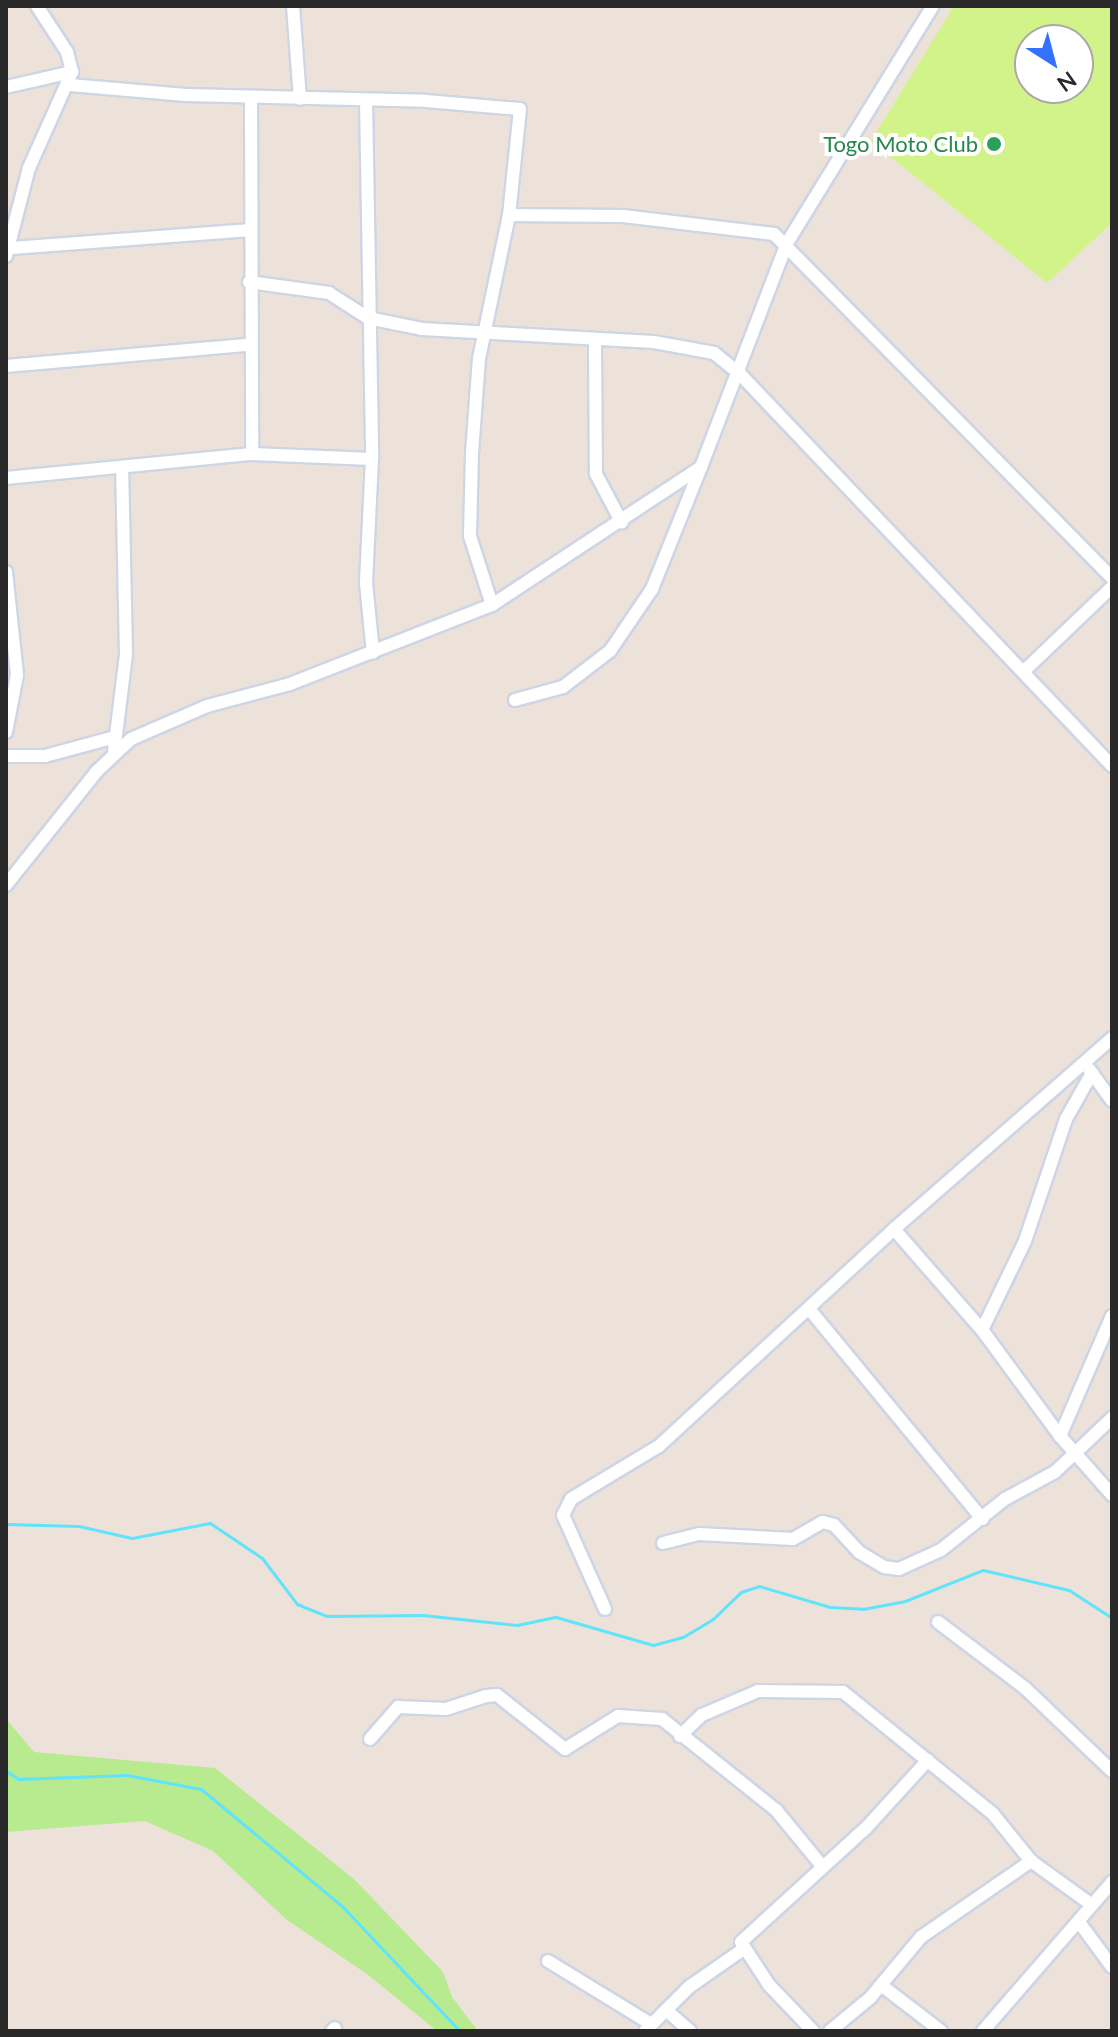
<!DOCTYPE html>
<style>
body{margin:0}
#map{position:relative;width:1118px;height:2037px;overflow:hidden;background:#ede2d9;font-family:Lato,sans-serif}
div>[style]{position:absolute}
.green>*{inset:0;background:#b8ea8f}
.pitch>*{inset:0;background:#d2f389}
.stream>*{height:3px;margin:-1.5px;padding:0 1.5px;transform-origin:1.5px;border-radius:1.5px;background:#60e4fb}
.roads{filter:drop-shadow(2px 0 #ced5e4) drop-shadow(-2px 0 #ced5e4) drop-shadow(0 2px #ced5e4) drop-shadow(0 -2px #ced5e4)}
.minor>*{height:12px;margin:-6px;padding:0 6px;transform-origin:6px;border-radius:6px;background:#fff}
.dots>*{width:22px;height:22px;translate:-50% -50%;box-sizing:border-box;border:4px solid #fff;border-radius:50%}
span{translate:-50% -50%;white-space:nowrap;text-align:center;line-height:1.15;-webkit-text-stroke:8px #fff;paint-order:stroke}
.leisure-label{font-size:22px;color:#27864d}
.right{translate:-100% -50%;text-align:right}
.frame{position:absolute;inset:0;border:8px solid #292929;pointer-events:none}
.north{position:absolute;left:1014px;top:24px;width:80px;height:80px;box-sizing:border-box;background:#fff;border:2px solid #a9a9a9;border-radius:50%;rotate:144deg;font-size:22px;font-weight:700;line-height:32px;text-align:center;color:#292929}
.north::after{content:'';display:block;margin:auto;width:28px;height:36px;background:#3471ff;clip-path:polygon(50% 0,100% 100%,50% 72%,0 100%)}
</style>
<div id="map">
<div class="green">
<i style="clip-path:polygon(6px 1719px,34px 1752px,215px 1768px,354px 1879px,443px 1972px,452px 1997px,478px 2031px,437px 2031px,367px 1974px,287px 1920px,213px 1851px,145px 1821px,6px 1832px)"></i>
</div>
<div class="pitch">
<i style="clip-path:polygon(evenodd,954px 6px,1112px 6px,1112px 223px,1047px 283px,871px 141px,954px 6px,1030px 40px,1078px 40px,1078px 88px,1030px 88px,1030px 40px)"></i>
</div>
<div class="stream">
<i style="left:6px;top:1524px;width:73px;rotate:1.6deg"></i>
<i style="left:79px;top:1526px;width:54px;rotate:12.8deg"></i>
<i style="left:132px;top:1538px;width:79px;rotate:-10.9deg"></i>
<i style="left:210px;top:1523px;width:63px;rotate:33.9deg"></i>
<i style="left:262px;top:1558px;width:58px;rotate:52.7deg"></i>
<i style="left:297px;top:1604px;width:31px;rotate:22deg"></i>
<i style="left:326px;top:1616px;width:97px;rotate:-0.6deg"></i>
<i style="left:423px;top:1615px;width:95px;rotate:6.1deg"></i>
<i style="left:517px;top:1625px;width:40px;rotate:-12deg"></i>
<i style="left:556px;top:1617px;width:101px;rotate:16.1deg"></i>
<i style="left:653px;top:1645px;width:31px;rotate:-15deg"></i>
<i style="left:683px;top:1637px;width:35px;rotate:-31deg"></i>
<i style="left:713px;top:1619px;width:39px;rotate:-44deg"></i>
<i style="left:741px;top:1592px;width:19px;rotate:-18deg"></i>
<i style="left:759px;top:1586px;width:74px;rotate:16.5deg"></i>
<i style="left:830px;top:1607px;width:33px;rotate:3deg"></i>
<i style="left:863px;top:1609px;width:43px;rotate:-10.8deg"></i>
<i style="left:905px;top:1601px;width:84px;rotate:-21.7deg"></i>
<i style="left:983px;top:1570px;width:88px;rotate:13.1deg"></i>
<i style="left:1069px;top:1590px;width:51px;rotate:33.1deg"></i>
<i style="left:6px;top:1771px;width:15px;rotate:32deg"></i>
<i style="left:19px;top:1779px;width:108px;rotate:-2.1deg"></i>
<i style="left:127px;top:1775px;width:75px;rotate:10.7deg"></i>
<i style="left:201px;top:1789px;width:183px;rotate:39.7deg"></i>
<i style="left:342px;top:1906px;width:172px;rotate:46.7deg"></i>
</div>
<div class="roads">
<div class="minor">
<i style="left:293px;top:6px;width:93px;rotate:85.7deg"></i>
<i style="left:70px;top:85px;width:116px;rotate:4.9deg"></i>
<i style="left:186px;top:95px;width:240px;rotate:1.4deg"></i>
<i style="left:426px;top:101px;width:94px;rotate:4.9deg"></i>
<i style="left:520px;top:109px;width:107px;rotate:95.9deg"></i>
<i style="left:509px;top:215px;width:146px;rotate:101.8deg"></i>
<i style="left:479px;top:358px;width:95px;rotate:94.2deg"></i>
<i style="left:472px;top:453px;width:83px;rotate:91.4deg"></i>
<i style="left:470px;top:536px;width:72px;rotate:72.3deg"></i>
<i style="left:6px;top:87px;width:68px;rotate:-12.8deg"></i>
<i style="left:251px;top:97px;width:357px;rotate:89.8deg"></i>
<i style="left:366px;top:101px;width:358px;rotate:89deg"></i>
<i style="left:372px;top:459px;width:124px;rotate:92.8deg"></i>
<i style="left:366px;top:583px;width:70px;rotate:84.3deg"></i>
<i style="left:509px;top:215px;width:114px;rotate:0.5deg"></i>
<i style="left:623px;top:216px;width:152px;rotate:6.8deg"></i>
<i style="left:774px;top:234px;width:482px;rotate:45.5deg"></i>
<i style="left:11px;top:248px;width:238px;rotate:-4.3deg"></i>
<i style="left:6px;top:256px;width:91px;rotate:-75.4deg"></i>
<i style="left:29px;top:168px;width:105px;rotate:-65.9deg"></i>
<i style="left:72px;top:72px;width:21px;rotate:-104deg"></i>
<i style="left:67px;top:52px;width:55px;rotate:-123.1deg"></i>
<i style="left:249px;top:282px;width:81px;rotate:7.8deg"></i>
<i style="left:329px;top:293px;width:46px;rotate:32.7deg"></i>
<i style="left:368px;top:318px;width:55px;rotate:11.5deg"></i>
<i style="left:422px;top:329px;width:232px;rotate:3.2deg"></i>
<i style="left:654px;top:342px;width:61px;rotate:10.4deg"></i>
<i style="left:714px;top:353px;width:33px;rotate:39deg"></i>
<i style="left:740px;top:374px;width:540px;rotate:46.5deg"></i>
<i style="left:595px;top:342px;width:132px;rotate:89.6deg"></i>
<i style="left:596px;top:474px;width:55px;rotate:62deg"></i>
<i style="left:6px;top:366px;width:243px;rotate:-5deg"></i>
<i style="left:6px;top:478px;width:247px;rotate:-5.6deg"></i>
<i style="left:252px;top:454px;width:120px;rotate:2.4deg"></i>
<i style="left:6px;top:572px;width:104px;rotate:83.9deg"></i>
<i style="left:17px;top:675px;width:58px;rotate:100.9deg"></i>
<i style="left:1023px;top:672px;width:123px;rotate:-43.7deg"></i>
<i style="left:515px;top:700px;width:50px;rotate:-15.2deg"></i>
<i style="left:563px;top:687px;width:59px;rotate:-37.5deg"></i>
<i style="left:610px;top:651px;width:75px;rotate:-55.9deg"></i>
<i style="left:652px;top:589px;width:131px;rotate:-68.1deg"></i>
<i style="left:114px;top:751px;width:98px;rotate:-82.9deg"></i>
<i style="left:126px;top:654px;width:186px;rotate:-91.2deg"></i>
<i style="left:6px;top:756px;width:39px"></i>
<i style="left:45px;top:756px;width:73px;rotate:-15.2deg"></i>
<i style="left:6px;top:885px;width:146px;rotate:-51.4deg"></i>
<i style="left:97px;top:771px;width:47px;rotate:-43.3deg"></i>
<i style="left:131px;top:739px;width:83px;rotate:-23.5deg"></i>
<i style="left:207px;top:706px;width:86px;rotate:-14.8deg"></i>
<i style="left:290px;top:684px;width:217px;rotate:-21.4deg"></i>
<i style="left:492px;top:605px;width:250px;rotate:-33.4deg"></i>
<i style="left:701px;top:467px;width:240px;rotate:-69deg"></i>
<i style="left:787px;top:243px;width:278px;rotate:-58.4deg"></i>
<i style="left:1089px;top:1069px;width:39px;rotate:54deg"></i>
<i style="left:810px;top:1310px;width:271px;rotate:50.5deg"></i>
<i style="left:1112px;top:1316px;width:131px;rotate:113.4deg"></i>
<i style="left:1060px;top:1436px;width:79px;rotate:48.6deg"></i>
<i style="left:982px;top:1330px;width:134px;rotate:-131.1deg"></i>
<i style="left:894px;top:1229px;width:290px;rotate:-41.2deg"></i>
<i style="left:1060px;top:1436px;width:132px;rotate:-126.3deg"></i>
<i style="left:982px;top:1330px;width:99px;rotate:-64.2deg"></i>
<i style="left:1025px;top:1241px;width:129px;rotate:-71.4deg"></i>
<i style="left:1066px;top:1119px;width:53px;rotate:-60.5deg"></i>
<i style="left:663px;top:1543px;width:37px;rotate:-14deg"></i>
<i style="left:699px;top:1534px;width:94px;rotate:3deg"></i>
<i style="left:793px;top:1539px;width:34px;rotate:-30deg"></i>
<i style="left:823px;top:1522px;width:11px;rotate:15deg"></i>
<i style="left:834px;top:1525px;width:37px;rotate:47deg"></i>
<i style="left:859px;top:1552px;width:29px;rotate:31deg"></i>
<i style="left:884px;top:1567px;width:15px;rotate:8deg"></i>
<i style="left:899px;top:1569px;width:46px;rotate:-24.3deg"></i>
<i style="left:941px;top:1550px;width:82px;rotate:-38.6deg"></i>
<i style="left:1005px;top:1499px;width:57px;rotate:-28.4deg"></i>
<i style="left:1055px;top:1472px;width:79px;rotate:-43.5deg"></i>
<i style="left:605px;top:1609px;width:103px;rotate:-114.1deg"></i>
<i style="left:563px;top:1515px;width:18px;rotate:-63deg"></i>
<i style="left:571px;top:1499px;width:103px;rotate:-31.1deg"></i>
<i style="left:659px;top:1446px;width:320px;rotate:-42.7deg"></i>
<i style="left:938px;top:1622px;width:109px;rotate:37.2deg"></i>
<i style="left:1025px;top:1688px;width:120px;rotate:43.7deg"></i>
<i style="left:680px;top:1736px;width:30px;rotate:-44deg"></i>
<i style="left:702px;top:1715px;width:61px;rotate:-23.2deg"></i>
<i style="left:758px;top:1691px;width:85px;rotate:0.7deg"></i>
<i style="left:843px;top:1692px;width:193px;rotate:39.1deg"></i>
<i style="left:993px;top:1814px;width:60px;rotate:51deg"></i>
<i style="left:1031px;top:1861px;width:75px;rotate:35.8deg"></i>
<i style="left:370px;top:1739px;width:43px;rotate:-48.8deg"></i>
<i style="left:398px;top:1707px;width:48px;rotate:2.4deg"></i>
<i style="left:446px;top:1709px;width:42px;rotate:-18deg"></i>
<i style="left:486px;top:1696px;width:11px;rotate:-5deg"></i>
<i style="left:497px;top:1695px;width:87px;rotate:38.5deg"></i>
<i style="left:565px;top:1749px;width:62px;rotate:-31.9deg"></i>
<i style="left:618px;top:1716px;width:44px;rotate:3.9deg"></i>
<i style="left:662px;top:1719px;width:146px;rotate:38.6deg"></i>
<i style="left:776px;top:1810px;width:72px;rotate:50.6deg"></i>
<i style="left:1079px;top:1922px;width:56px;rotate:53.7deg"></i>
<i style="left:548px;top:1961px;width:121px;rotate:31.5deg"></i>
<i style="left:881px;top:1985px;width:76px;rotate:37.5deg"></i>
<i style="left:666px;top:2010px;width:32px;rotate:41deg"></i>
<i style="left:332px;top:2031px;width:4px;rotate:-45deg"></i>
<i style="left:645px;top:2031px;width:62px;rotate:-45deg"></i>
<i style="left:689px;top:1987px;width:68px;rotate:-34.9deg"></i>
<i style="left:813px;top:2031px;width:64px;rotate:-133.7deg"></i>
<i style="left:769px;top:1985px;width:51px;rotate:-123.1deg"></i>
<i style="left:741px;top:1942px;width:169px;rotate:-42.4deg"></i>
<i style="left:866px;top:1828px;width:92px;rotate:-47.6deg"></i>
<i style="left:830px;top:2031px;width:52px;rotate:-39.5deg"></i>
<i style="left:870px;top:1998px;width:80px;rotate:-50.1deg"></i>
<i style="left:921px;top:1937px;width:134px;rotate:-34.6deg"></i>
<i style="left:983px;top:2031px;width:197px;rotate:-49.1deg"></i>
</div>
</div>
<div class="dots">
<i style="left:994px;top:144px;background:#2e9e5b"></i>
</div>
<div class="leisure-label">
<span class="right" style="left:978px;top:144px">Togo Moto Club</span>
</div>
<div class="frame"></div>
<div class="north">N</div>
</div>
